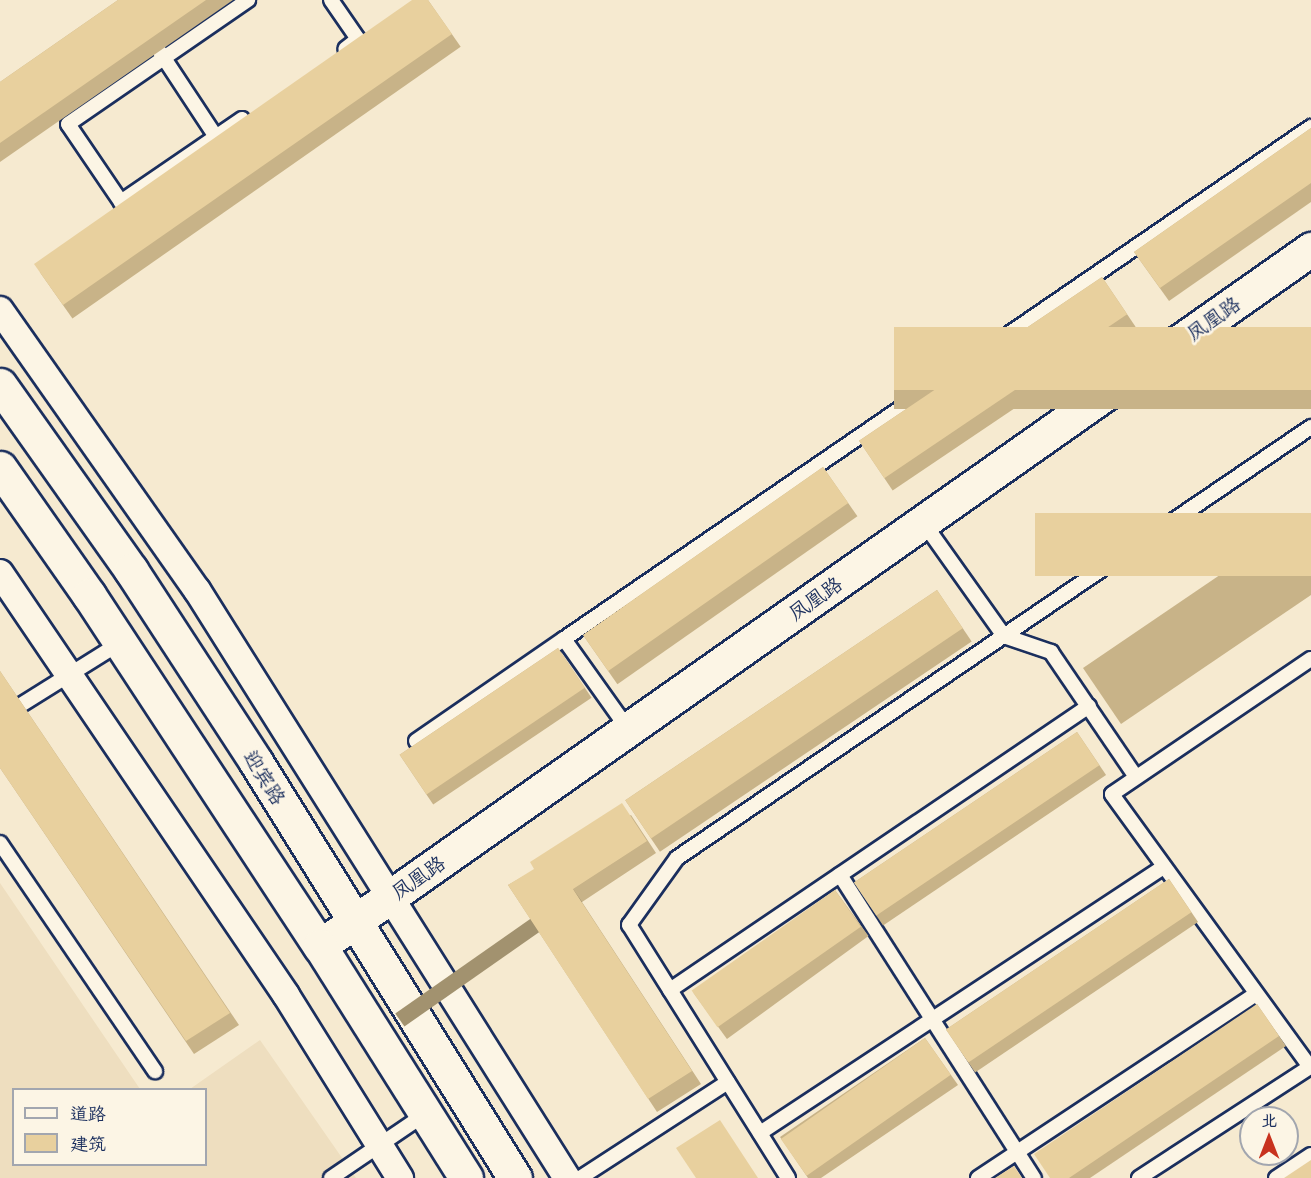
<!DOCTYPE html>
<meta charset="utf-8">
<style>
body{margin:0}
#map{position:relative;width:1311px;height:1178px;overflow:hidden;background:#f6ead0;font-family:"Patrick Hand","LXGW WenKai TC",sans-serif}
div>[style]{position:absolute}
.built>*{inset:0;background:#eedebf}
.roads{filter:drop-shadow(2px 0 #1b2f5e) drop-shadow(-2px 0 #1b2f5e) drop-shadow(0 2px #1b2f5e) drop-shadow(0 -2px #1b2f5e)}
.lane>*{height:14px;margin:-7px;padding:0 7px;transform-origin:7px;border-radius:7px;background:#fcf5e5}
.street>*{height:26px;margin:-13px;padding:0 13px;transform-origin:13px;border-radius:13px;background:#fcf5e5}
.secondary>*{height:33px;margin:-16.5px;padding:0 16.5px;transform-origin:16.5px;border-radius:16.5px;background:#fcf5e5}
.primary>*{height:33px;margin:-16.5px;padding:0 16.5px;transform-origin:16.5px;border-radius:16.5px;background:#fcf5e5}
.wall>*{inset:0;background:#c8b388;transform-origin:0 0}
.shaded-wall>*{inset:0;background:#a2926f;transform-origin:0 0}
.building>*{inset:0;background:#e8d09e;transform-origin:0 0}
span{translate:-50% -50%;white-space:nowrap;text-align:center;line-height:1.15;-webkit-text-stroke:5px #fcf5e5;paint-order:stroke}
.street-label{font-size:20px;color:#1b2f5e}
.legend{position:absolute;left:12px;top:1088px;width:195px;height:78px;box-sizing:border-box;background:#fcf5e5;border:2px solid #a2a6af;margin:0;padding:8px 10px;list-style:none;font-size:18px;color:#1b2f5e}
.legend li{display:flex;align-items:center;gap:12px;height:30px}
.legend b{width:30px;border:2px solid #a2a6af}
.north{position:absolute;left:1239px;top:1106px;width:60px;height:60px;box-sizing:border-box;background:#fcf5e5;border:2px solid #a2a6af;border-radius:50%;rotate:0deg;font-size:16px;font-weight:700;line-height:24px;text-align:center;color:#1b2f5e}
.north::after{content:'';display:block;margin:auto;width:21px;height:27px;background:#c8321e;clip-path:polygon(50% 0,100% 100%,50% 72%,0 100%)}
</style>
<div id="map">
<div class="built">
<i style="clip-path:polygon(0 883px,140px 1089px,14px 1090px,14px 1164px,206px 1164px,206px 1090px,190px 1089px,260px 1040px,356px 1178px,0 1178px)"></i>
</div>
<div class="roads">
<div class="lane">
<i style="left:331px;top:0;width:47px;rotate:55.3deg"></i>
<i style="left:358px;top:39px;width:16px;rotate:142deg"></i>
<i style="left:160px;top:52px;width:102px;rotate:56.6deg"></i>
<i style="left:242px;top:119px;width:147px;rotate:145.6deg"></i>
<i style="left:121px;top:202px;width:94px;rotate:-124.2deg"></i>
<i style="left:68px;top:124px;width:219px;rotate:-34.6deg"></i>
<i style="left:923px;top:522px;width:140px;rotate:54.6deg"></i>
<i style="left:1004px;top:636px;width:50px;rotate:18.8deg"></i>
<i style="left:1051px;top:652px;width:151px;rotate:55.8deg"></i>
<i style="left:564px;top:639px;width:906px;rotate:-34.43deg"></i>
<i style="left:0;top:718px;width:142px;rotate:-32deg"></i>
<i style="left:416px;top:741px;width:180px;rotate:-34.6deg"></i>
<i style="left:564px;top:639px;width:110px;rotate:54.6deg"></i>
<i style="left:0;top:843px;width:276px;rotate:55.8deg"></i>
<i style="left:840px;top:875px;width:360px;rotate:57.4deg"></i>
<i style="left:670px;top:990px;width:506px;rotate:-34.13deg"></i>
<i style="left:760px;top:1133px;width:483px;rotate:-33.4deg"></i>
<i style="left:331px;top:1178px;width:114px;rotate:-34.2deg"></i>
<i style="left:580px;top:1178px;width:176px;rotate:-33deg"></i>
<i style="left:788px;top:1178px;width:299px;rotate:-122.1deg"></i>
<i style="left:629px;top:925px;width:82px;rotate:-54.4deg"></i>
<i style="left:677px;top:858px;width:767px;rotate:-34.21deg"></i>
<i style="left:978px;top:1178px;width:333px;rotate:-33.5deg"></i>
<i style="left:1139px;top:1178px;width:204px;rotate:-33deg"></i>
<i style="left:1310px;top:1067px;width:337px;rotate:-126deg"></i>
<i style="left:1112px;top:794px;width:240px;rotate:-34.2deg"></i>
<i style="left:1276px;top:1178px;width:42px;rotate:-33.3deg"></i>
</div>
<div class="street">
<i style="left:0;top:310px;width:342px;rotate:54.9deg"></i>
<i style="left:197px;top:590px;width:695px;rotate:57.82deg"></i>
<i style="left:0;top:573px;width:510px;rotate:55.87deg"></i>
<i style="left:286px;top:995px;width:216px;rotate:58.1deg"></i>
</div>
<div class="secondary">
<i style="left:320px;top:946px;width:1212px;rotate:-35.12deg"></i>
</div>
<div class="primary">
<i style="left:0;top:385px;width:227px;rotate:54.7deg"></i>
<i style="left:131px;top:570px;width:229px;rotate:56.9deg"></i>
<i style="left:256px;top:762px;width:490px;rotate:58.1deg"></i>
<i style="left:0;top:468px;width:155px;rotate:55deg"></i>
<i style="left:89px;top:595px;width:420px;rotate:56.7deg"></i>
<i style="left:320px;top:946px;width:274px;rotate:57.8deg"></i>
</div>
</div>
<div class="wall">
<i style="clip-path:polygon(118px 0,233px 0,0 162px,0 82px)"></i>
<i style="left:428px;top:0;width:57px;height:474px;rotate:55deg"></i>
<i style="clip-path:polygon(1311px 128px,1311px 202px,1169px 301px,1134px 252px)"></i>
<i style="left:1102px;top:277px;width:60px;height:293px;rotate:56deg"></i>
<i style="left:1311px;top:327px;width:82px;height:417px;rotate:90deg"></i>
<i style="left:823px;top:467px;width:60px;height:293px;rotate:55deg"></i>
<i style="clip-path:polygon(1311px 513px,1311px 595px,1121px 724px,1083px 668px)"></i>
<i style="left:937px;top:590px;width:62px;height:376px;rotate:56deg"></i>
<i style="left:558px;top:648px;width:60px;height:191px;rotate:56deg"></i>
<i style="clip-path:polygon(0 671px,239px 1025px,194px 1054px,0 768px)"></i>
<i style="left:1077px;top:732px;width:52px;height:269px;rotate:56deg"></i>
<i style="clip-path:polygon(631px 815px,656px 853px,582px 902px,701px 1084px,657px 1112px,508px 885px)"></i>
<i style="left:1169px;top:879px;width:52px;height:269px;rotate:56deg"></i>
<i style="left:835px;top:890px;width:57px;height:175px;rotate:54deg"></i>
<i style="clip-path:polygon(1257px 1004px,1286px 1046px,1090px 1178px,1050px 1178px)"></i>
<i style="clip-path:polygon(925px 1038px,958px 1085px,821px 1178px,808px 1178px,780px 1137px)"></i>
</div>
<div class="shaded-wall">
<i style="left:573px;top:889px;width:16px;height:217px;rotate:55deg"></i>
</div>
<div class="building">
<i style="clip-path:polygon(118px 0,206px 0,0 143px,0 82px)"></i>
<i style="clip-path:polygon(412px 0,428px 0,452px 34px,63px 305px,34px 264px)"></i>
<i style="clip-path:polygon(1311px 128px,1311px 183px,1160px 288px,1134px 252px)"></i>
<i style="left:1102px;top:277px;width:45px;height:293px;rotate:56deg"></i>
<i style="left:1311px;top:327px;width:63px;height:417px;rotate:90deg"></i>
<i style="left:823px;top:467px;width:44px;height:293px;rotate:55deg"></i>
<i style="left:1311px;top:513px;width:63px;height:276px;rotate:90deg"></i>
<i style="left:937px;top:590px;width:46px;height:376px;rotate:56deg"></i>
<i style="left:558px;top:648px;width:48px;height:191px;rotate:56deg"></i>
<i style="clip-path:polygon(0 671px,230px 1013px,186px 1041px,0 768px)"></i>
<i style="left:1077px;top:732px;width:40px;height:269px;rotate:56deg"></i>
<i style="clip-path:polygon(622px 803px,647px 841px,573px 889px,692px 1071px,648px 1099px,508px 885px,534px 869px,530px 862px)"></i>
<i style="left:1169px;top:879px;width:40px;height:269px;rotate:56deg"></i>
<i style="left:835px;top:890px;width:45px;height:175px;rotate:55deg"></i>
<i style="clip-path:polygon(1257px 1004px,1279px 1036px,1069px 1178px,1050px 1178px,1034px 1154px)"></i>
<i style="left:925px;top:1038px;width:45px;height:176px;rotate:55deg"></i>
<i style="clip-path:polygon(720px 1120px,758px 1178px,696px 1178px,676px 1148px)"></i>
<i style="clip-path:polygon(1311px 1160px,1311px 1178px,1284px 1178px)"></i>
<i style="clip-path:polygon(1014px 1166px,1022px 1178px,995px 1178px)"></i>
</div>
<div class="street-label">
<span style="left:1213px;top:318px;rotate:-35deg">凤凰路</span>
<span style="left:815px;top:598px;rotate:-35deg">凤凰路</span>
<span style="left:265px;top:777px;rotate:58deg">迎宾路</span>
<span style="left:418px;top:877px;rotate:-35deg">凤凰路</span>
</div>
<ul class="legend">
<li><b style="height:8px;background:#fcf5e5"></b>道路</li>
<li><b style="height:16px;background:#e8d09e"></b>建筑</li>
</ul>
<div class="north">北</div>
</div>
